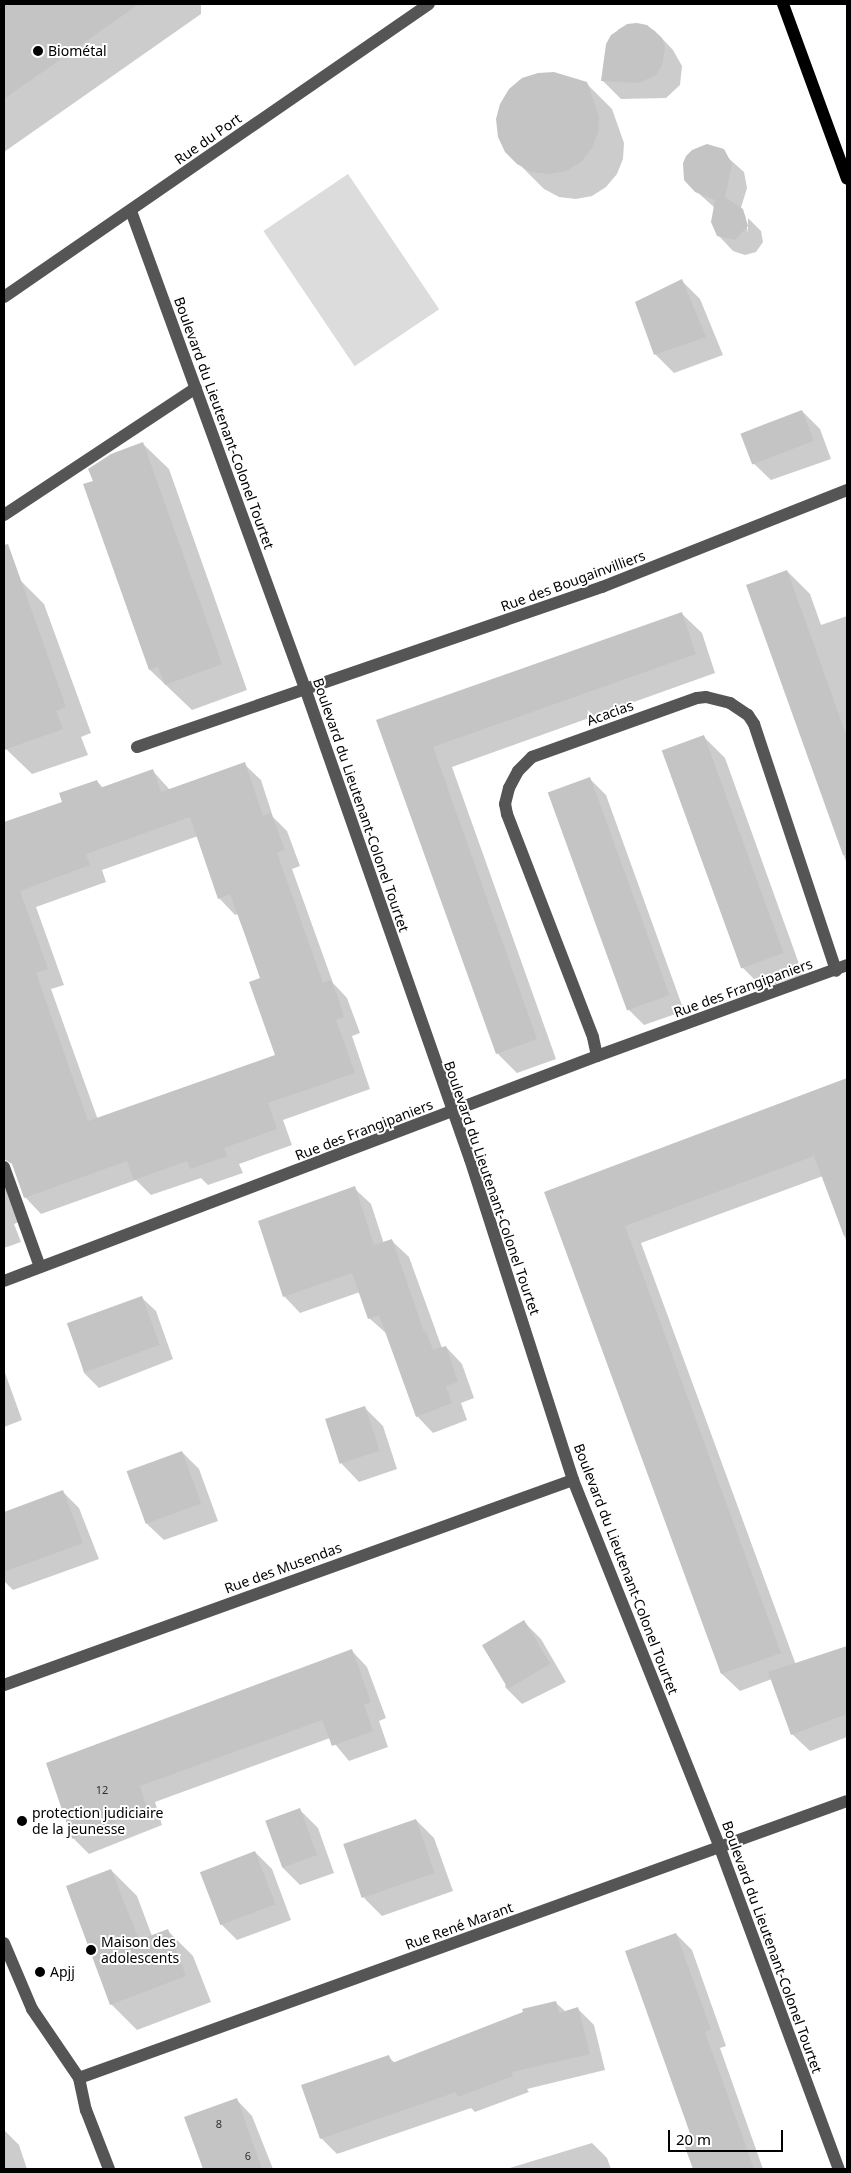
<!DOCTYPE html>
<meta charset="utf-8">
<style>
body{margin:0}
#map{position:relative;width:851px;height:2173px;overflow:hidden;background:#fff;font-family:"Noto Sans",sans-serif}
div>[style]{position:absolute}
.green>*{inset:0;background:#dcdcdc;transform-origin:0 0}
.shadow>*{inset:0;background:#0003}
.building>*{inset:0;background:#c4c4c4;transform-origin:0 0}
.minor>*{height:12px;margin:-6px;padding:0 6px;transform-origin:6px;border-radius:6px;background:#555}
.major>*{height:12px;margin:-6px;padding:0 6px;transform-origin:6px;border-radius:6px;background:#000}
.dots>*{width:14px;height:14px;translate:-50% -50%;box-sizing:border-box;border:2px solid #fff;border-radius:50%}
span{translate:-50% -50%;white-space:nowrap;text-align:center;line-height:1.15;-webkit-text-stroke:4px #fff;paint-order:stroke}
.number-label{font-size:11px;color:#313131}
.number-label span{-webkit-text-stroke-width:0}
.poi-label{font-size:14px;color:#000}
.left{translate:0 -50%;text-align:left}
.street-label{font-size:14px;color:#000}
.frame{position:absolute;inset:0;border:5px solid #000;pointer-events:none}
.scale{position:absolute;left:668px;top:2130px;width:115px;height:22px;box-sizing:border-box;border:2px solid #000;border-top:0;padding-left:6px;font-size:15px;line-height:18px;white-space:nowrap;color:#000;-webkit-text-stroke:4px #fff;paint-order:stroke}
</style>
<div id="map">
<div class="green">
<i style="left:348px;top:174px;width:163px;height:102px;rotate:56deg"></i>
</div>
<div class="shadow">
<i style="clip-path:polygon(4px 4px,201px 4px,201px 14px,4px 152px)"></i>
<i style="clip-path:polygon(627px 25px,647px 26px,655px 31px,673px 50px,682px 66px,680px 85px,666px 98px,621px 99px,603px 81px,607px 45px,619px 29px)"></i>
<i style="clip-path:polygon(586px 83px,612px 109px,624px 143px,623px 159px,617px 174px,606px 187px,592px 196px,576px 199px,559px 197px,544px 189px,506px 151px)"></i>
<i style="clip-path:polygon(700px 147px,716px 147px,744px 172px,747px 188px,740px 211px,745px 215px,748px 233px,748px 218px,761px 231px,763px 242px,756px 252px,745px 255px,733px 251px,718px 235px,715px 208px,696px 191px,693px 151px)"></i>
<i style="clip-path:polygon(682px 281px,700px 299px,723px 355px,674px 373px,656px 355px,636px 302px)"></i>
<i style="clip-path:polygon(802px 411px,820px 429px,831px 459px,771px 480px,752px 462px,743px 436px)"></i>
<i style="clip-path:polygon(143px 444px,169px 469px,247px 690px,192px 710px,150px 670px,85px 485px,94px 482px)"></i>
<i style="clip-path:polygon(4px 564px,44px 604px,91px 733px,81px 737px,88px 755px,32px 774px,6px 749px,4px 742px)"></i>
<i style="clip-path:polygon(787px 571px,810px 594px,821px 625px,847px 616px,847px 864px,748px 586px)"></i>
<i style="clip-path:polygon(682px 614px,702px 633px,715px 673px,452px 767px,556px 1059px,517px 1073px,497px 1053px,378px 720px)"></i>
<i style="clip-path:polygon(704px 737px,725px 758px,803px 975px,763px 988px,742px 967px)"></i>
<i style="clip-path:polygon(evenodd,244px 764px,261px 780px,273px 817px,287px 831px,300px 866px,292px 869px,333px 983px,347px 998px,360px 1033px,352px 1036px,370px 1089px,283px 1120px,292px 1145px,239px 1164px,243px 1173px,208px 1185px,201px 1178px,151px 1195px,136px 1180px,41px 1214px,25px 1197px,19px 1161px,4px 1114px,4px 858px,22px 852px,64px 803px,97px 781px,103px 788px,152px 770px,170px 790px,244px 764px,198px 836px,219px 898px,235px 915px,238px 914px,261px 979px,276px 1056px,98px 1120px,51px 989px,64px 985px,36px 907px,106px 882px,102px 870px,198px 836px)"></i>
<i style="clip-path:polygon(590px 779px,606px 795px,684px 1011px,644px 1025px,628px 1009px)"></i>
<i style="clip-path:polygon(847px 1079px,847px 1243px,823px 1176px,641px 1243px,796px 1665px,847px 1648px,847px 1737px,810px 1751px,792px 1734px,772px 1679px,740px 1691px,722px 1674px,546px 1192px)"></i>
<i style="clip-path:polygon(4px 1177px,24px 1220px,14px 1224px,21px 1242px,4px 1248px)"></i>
<i style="clip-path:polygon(354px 1188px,371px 1204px,384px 1244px,392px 1241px,409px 1257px,442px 1348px,446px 1347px,462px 1364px,474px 1398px,461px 1403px,467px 1420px,433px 1433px,417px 1416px,387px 1334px,369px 1318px,360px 1292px,300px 1313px,284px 1296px)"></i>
<i style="clip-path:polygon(141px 1297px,156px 1311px,173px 1359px,99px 1388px,84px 1373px,68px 1324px)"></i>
<i style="clip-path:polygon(4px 1370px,22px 1420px,4px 1427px)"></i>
<i style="clip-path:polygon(365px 1408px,383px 1426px,397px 1469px,359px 1482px,341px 1463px)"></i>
<i style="clip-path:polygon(182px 1452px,199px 1469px,218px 1521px,164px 1540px,146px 1523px)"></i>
<i style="clip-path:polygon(63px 1492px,79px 1508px,99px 1559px,13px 1590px,4px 1581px,4px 1513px)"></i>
<i style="clip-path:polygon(524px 1622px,541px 1639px,566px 1682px,522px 1704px,505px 1687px)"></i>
<i style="clip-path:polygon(352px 1651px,367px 1667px,386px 1718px,379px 1721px,388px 1747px,349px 1761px,330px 1738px,155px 1802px,162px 1825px,89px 1854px,73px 1838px,47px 1764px)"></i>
<i style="clip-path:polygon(300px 1810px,318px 1828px,334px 1873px,300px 1885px,282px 1867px)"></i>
<i style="clip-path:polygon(416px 1820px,434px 1838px,453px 1891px,382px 1916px,364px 1898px)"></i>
<i style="clip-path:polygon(255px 1852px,272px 1869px,291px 1920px,237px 1940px,220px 1923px)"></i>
<i style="clip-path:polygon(111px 1870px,137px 1896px,152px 1936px,168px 1931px,193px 1956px,211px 2002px,137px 2030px,111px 2004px)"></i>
<i style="clip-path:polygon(676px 1934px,692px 1950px,726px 2046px,720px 2048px,763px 2169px,695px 2169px,684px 2139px,693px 2136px)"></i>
<i style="clip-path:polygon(555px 2002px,566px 2012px,578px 2009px,594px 2025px,605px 2070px,527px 2089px,529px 2092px,475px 2112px,471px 2108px,337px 2154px,321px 2138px,389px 2057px,395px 2063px)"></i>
<i style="clip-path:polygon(236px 2099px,252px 2116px,273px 2169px,205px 2169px,186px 2118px)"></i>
<i style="clip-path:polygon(4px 2130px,19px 2145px,27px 2169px,4px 2169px)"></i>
<i style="clip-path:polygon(592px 2143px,607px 2158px,611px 2169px,506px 2169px)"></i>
</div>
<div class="building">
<i style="clip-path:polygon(4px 4px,139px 4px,4px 99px)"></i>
<i style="clip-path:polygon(637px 23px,647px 25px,662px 38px,665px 47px,662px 66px,656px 75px,639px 83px,601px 81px,606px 44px,611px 35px,627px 24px)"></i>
<i style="clip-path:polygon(554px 72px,587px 82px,599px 116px,598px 133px,592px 148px,581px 162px,566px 171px,549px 174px,532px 172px,517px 164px,505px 152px,498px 137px,496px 119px,500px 104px,509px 89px,522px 78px,538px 73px)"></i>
<i style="clip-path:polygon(707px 144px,724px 149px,732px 164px,725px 197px,743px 209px,748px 226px,735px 240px,717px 236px,711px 222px,715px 200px,695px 192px,684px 180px,683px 163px,686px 156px,692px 150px)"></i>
<i style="clip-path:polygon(682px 279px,706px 337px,654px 355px,635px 302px)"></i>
<i style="left:802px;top:410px;width:33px;height:66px;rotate:69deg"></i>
<i style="clip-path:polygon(143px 442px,222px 664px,165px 685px,158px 667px,149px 670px,83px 484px,93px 481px,88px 469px,111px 454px)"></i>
<i style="clip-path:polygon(8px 544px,66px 707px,56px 711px,63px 729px,4px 750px,4px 545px)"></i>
<i style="clip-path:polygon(787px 570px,847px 737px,847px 855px,843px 855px,746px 585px)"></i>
<i style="clip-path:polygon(682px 612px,696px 654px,433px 747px,537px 1039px,496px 1054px,376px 720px)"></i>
<i style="left:704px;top:735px;width:232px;height:45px;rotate:70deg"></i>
<i style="clip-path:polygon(evenodd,245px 762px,263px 816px,271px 813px,285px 850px,277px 853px,323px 983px,331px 980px,338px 998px,344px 1017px,336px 1020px,355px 1073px,268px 1103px,277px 1129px,224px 1148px,227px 1156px,190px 1169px,187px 1161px,134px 1180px,127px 1161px,24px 1198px,12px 1164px,4px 1159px,4px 822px,62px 802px,59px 793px,97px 780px,100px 788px,153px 769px,161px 792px,245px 762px,190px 817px,218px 899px,230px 894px,245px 935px,260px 978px,249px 982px,275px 1055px,88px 1121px,36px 973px,48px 969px,20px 891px,90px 865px,86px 854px,190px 817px)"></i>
<i style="left:590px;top:777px;width:232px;height:45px;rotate:70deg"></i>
<i style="clip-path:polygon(847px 1078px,847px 1235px,844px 1236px,814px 1156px,625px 1226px,781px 1653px,721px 1674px,544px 1192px)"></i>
<i style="clip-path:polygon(355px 1186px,374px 1245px,392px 1239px,424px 1332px,426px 1331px,433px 1350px,446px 1346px,458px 1382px,446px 1386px,452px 1403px,416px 1417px,379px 1315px,368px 1319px,352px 1273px,283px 1297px,258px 1221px)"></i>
<i style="left:142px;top:1296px;width:52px;height:80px;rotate:70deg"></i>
<i style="left:365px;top:1406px;width:47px;height:42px;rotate:72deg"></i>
<i style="left:182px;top:1451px;width:56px;height:59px;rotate:70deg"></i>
<i style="clip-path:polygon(63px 1490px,83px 1543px,4px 1572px,4px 1512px)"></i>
<i style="left:524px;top:1620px;width:51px;height:49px;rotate:59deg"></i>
<i style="clip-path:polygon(847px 1646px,847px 1714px,791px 1735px,768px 1672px)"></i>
<i style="clip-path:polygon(352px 1649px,371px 1702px,364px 1705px,373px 1731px,332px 1746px,322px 1720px,140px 1786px,147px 1809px,72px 1839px,46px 1763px)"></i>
<i style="left:300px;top:1808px;width:50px;height:37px;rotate:70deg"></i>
<i style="left:416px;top:1819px;width:57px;height:77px;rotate:71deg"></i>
<i style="left:255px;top:1851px;width:57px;height:59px;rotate:69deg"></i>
<i style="clip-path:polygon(111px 1869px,139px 1940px,168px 1929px,186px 1976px,110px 2005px,66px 1886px)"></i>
<i style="clip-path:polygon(676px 1933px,711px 2030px,705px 2032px,754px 2169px,693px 2169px,682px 2139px,691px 2136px,625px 1951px)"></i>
<i style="clip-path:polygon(556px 2001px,559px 2013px,578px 2007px,590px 2054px,512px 2072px,513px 2076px,458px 2097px,456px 2092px,320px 2139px,301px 2085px,389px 2055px,392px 2063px,523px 2012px,522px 2009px)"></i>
<i style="clip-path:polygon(237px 2098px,262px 2169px,203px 2169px,184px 2117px)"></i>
</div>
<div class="minor">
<i style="left:131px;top:211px;width:511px;rotate:69.97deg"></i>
<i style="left:306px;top:691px;width:496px;rotate:70.7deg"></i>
<i style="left:470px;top:1159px;width:337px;rotate:72.2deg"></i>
<i style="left:573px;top:1480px;width:396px;rotate:68.2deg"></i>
<i style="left:720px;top:1848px;width:342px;rotate:69.7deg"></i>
<i style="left:4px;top:297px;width:516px;rotate:-34.58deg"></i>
<i style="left:4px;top:515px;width:230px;rotate:-33.5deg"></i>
<i style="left:137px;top:747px;width:492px;rotate:-19deg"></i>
<i style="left:602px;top:587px;width:264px;rotate:-21.6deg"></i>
<i style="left:597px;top:1056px;width:19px;rotate:-102deg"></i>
<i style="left:593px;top:1037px;width:239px;rotate:-111.1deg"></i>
<i style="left:507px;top:814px;width:10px;rotate:-101deg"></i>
<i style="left:505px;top:804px;width:16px;rotate:-76deg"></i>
<i style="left:509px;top:788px;width:19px;rotate:-62deg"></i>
<i style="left:518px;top:771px;width:20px;rotate:-45deg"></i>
<i style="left:532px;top:757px;width:175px;rotate:-19.7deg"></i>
<i style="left:697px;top:698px;width:9px;rotate:-6deg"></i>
<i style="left:706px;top:697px;width:25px;rotate:14deg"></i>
<i style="left:730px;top:703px;width:22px;rotate:34deg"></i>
<i style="left:748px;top:715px;width:11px;rotate:56deg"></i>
<i style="left:754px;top:724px;width:260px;rotate:71.6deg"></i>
<i style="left:4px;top:1167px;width:106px;rotate:70.2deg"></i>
<i style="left:4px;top:1281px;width:634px;rotate:-20.78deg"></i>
<i style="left:597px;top:1056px;width:266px;rotate:-20deg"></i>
<i style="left:4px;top:1685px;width:605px;rotate:-19.81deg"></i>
<i style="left:4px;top:1943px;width:72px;rotate:67deg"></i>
<i style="left:32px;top:2009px;width:83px;rotate:55.7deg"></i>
<i style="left:79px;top:2078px;width:33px;rotate:78deg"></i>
<i style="left:86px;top:2110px;width:63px;rotate:68.7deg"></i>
<i style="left:79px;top:2078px;width:816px;rotate:-19.83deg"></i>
</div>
<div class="major">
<i style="left:783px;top:4px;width:186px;rotate:69.9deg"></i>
</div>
<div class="dots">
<i style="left:38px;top:51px;background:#000"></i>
<i style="left:22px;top:1821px;background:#000"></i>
<i style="left:91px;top:1950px;background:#000"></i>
<i style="left:40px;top:1972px;background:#000"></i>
</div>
<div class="number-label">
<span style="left:102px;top:1790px">12</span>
<span style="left:219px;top:2124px">8</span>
<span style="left:248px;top:2156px">6</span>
</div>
<div class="poi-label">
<span class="left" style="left:48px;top:51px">Biométal</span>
<span class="left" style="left:32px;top:1821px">protection judiciaire<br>de la jeunesse</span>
<span class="left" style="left:101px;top:1950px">Maison des<br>adolescents</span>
<span class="left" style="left:50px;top:1972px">Apjj</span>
</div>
<div class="street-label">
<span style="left:208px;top:139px;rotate:-35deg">Rue du Port</span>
<span style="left:224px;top:423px;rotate:70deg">Boulevard du Lieutenant-Colonel Tourtet</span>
<span style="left:573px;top:581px;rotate:-20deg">Rue des Bougainvilliers</span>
<span style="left:610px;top:713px;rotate:-20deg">Acacias</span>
<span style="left:361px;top:805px;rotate:71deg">Boulevard du Lieutenant-Colonel Tourtet</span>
<span style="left:743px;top:988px;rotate:-20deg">Rue des Frangipaniers</span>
<span style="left:364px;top:1130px;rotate:-21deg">Rue des Frangipaniers</span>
<span style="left:492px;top:1188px;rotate:71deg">Boulevard du Lieutenant-Colonel Tourtet</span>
<span style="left:283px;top:1568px;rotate:-20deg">Rue des Musendas</span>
<span style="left:626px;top:1569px;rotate:69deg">Boulevard du Lieutenant-Colonel Tourtet</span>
<span style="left:459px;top:1926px;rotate:-20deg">Rue René Marant</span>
<span style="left:772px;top:1947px;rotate:70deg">Boulevard du Lieutenant-Colonel Tourtet</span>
</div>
<div class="frame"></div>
<div class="scale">20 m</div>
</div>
